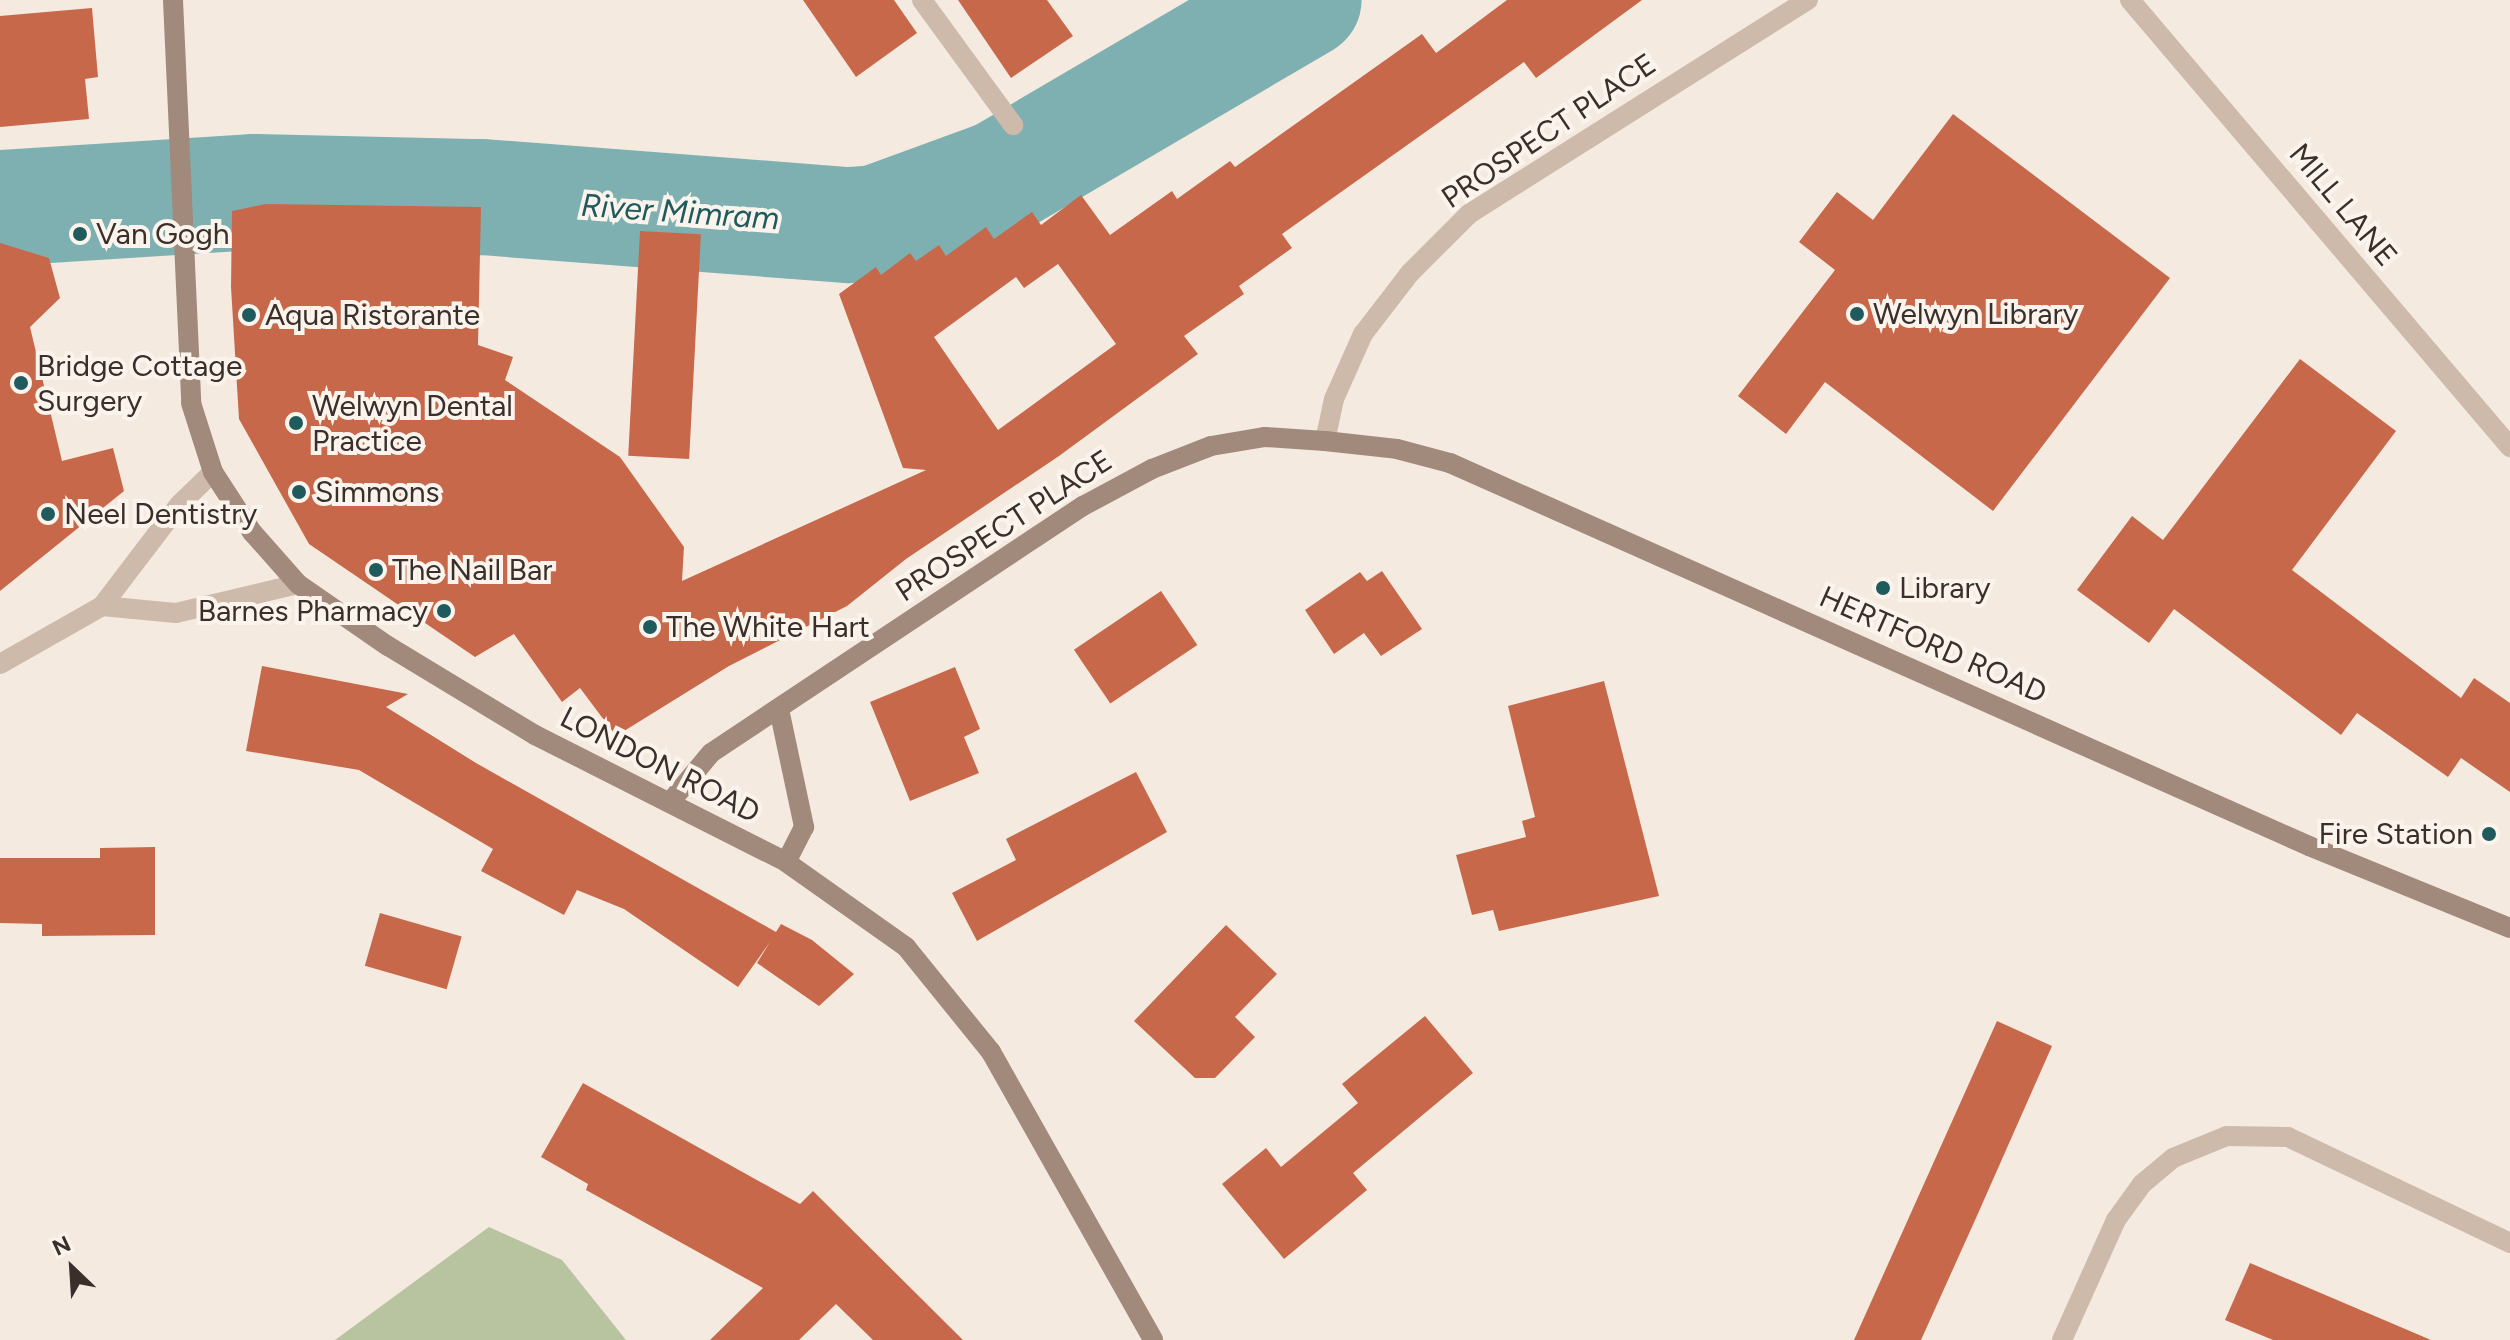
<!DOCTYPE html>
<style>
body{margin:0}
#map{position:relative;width:2510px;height:1340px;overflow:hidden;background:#f4eae0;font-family:Figtree,sans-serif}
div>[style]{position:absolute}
.green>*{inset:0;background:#b8c49f}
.river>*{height:116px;margin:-58px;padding:0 58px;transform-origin:58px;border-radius:58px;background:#7eb0b2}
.building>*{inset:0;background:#c8684a;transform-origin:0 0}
.street>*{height:20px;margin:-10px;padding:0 10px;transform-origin:10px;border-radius:10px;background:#cdbaab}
.secondary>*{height:20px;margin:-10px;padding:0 10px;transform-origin:10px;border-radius:10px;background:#a1897c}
.dots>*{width:22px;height:22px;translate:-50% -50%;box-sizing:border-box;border:4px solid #fbf4ed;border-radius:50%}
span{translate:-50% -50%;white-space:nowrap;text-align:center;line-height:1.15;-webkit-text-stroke:8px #fbf4ed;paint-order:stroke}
.street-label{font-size:30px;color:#3a2f2b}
.poi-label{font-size:30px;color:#3a2f2b}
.left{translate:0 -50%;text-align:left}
.right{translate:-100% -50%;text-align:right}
.water-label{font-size:32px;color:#1f5a5d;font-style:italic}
.north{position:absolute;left:32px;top:1228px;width:80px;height:80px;-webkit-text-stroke:6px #fbf4ed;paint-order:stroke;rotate:335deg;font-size:22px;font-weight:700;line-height:32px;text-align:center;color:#3a2f2b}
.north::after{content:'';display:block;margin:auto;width:28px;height:36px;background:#3a2f2b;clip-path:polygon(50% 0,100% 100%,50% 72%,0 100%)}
</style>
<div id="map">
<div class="green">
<i style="clip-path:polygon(489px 1227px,562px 1260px,626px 1340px,335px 1340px)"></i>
</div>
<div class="river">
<i style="left:0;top:208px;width:256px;rotate:-3.6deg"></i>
<i style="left:255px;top:192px;width:227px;rotate:1.3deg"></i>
<i style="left:482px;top:197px;width:368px;rotate:4.4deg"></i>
<i style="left:849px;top:225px;width:28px;rotate:-4deg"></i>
<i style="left:877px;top:223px;width:131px;rotate:-20.1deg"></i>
<i style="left:1000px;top:178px;width:352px;rotate:-30.4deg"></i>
</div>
<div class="building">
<i style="clip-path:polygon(803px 0,894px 0,917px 33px,856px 77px)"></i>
<i style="clip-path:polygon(958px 0,1047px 0,1073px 36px,1011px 78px)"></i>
<i style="clip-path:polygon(evenodd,1507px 0,1642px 0,1536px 78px,1524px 62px,1282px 234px,1292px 248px,1239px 286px,1244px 294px,1184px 336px,1198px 354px,1059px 456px,906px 559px,847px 606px,729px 666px,616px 736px,580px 688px,562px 702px,514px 634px,475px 657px,309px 544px,239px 419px,231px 287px,232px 211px,266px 204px,481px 207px,478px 345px,513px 357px,505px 380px,620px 457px,684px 547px,682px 581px,926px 470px,903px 468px,839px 294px,876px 267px,881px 275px,910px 253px,916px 261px,939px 245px,946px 256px,986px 227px,994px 239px,1032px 212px,1041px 225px,1081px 195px,1110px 235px,1172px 191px,1177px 199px,1230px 161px,1235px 167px,1422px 34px,1436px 53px,1507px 0,1058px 264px,1116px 344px,998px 430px,934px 337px,1016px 277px,1024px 288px,1058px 264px)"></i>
<i style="clip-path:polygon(92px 8px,98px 77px,85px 79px,89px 119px,0 127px,0 16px)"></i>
<i style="clip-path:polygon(1953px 114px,2170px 278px,1993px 511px,1825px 382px,1786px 434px,1738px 396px,1835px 270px,1799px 242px,1837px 192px,1873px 220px)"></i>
<i style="left:640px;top:231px;width:61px;height:225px;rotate:3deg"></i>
<i style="clip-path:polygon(0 243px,49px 258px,60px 298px,30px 327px,62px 461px,113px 448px,124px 491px,0 591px)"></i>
<i style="clip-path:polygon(2300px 359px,2396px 431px,2292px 570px,2461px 698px,2474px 678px,2510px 703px,2510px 792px,2461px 758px,2448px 777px,2357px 713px,2341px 735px,2174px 609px,2149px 643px,2077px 590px,2132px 516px,2163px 540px)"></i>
<i style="clip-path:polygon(1382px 571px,1422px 629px,1381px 656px,1364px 633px,1334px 654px,1305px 610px,1360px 572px,1367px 581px)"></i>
<i style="left:1161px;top:591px;width:65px;height:105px;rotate:56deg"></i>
<i style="clip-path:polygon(262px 666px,408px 694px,386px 707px,476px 763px,776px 932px,781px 924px,812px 940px,854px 974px,819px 1006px,757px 963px,770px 942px,738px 987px,624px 909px,577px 890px,564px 915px,481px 871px,493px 849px,359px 770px,246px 751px)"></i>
<i style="clip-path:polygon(955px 667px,980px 729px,964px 737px,979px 773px,910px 801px,870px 702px)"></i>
<i style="clip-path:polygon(1604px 681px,1659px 896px,1499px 931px,1493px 910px,1472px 915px,1456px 855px,1526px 837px,1522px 821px,1535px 817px,1508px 706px)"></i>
<i style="clip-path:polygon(1136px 772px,1167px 832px,977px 941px,952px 893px,1016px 860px,1006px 839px)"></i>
<i style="clip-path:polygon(155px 847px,155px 935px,42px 936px,42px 924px,0 923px,0 858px,100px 858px,100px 848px)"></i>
<i style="left:380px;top:913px;width:85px;height:55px;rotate:16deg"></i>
<i style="clip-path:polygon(1226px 925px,1277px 974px,1235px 1017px,1255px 1037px,1215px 1078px,1195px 1078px,1134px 1021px)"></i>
<i style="clip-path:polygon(1425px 1016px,1473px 1073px,1353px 1173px,1367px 1190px,1284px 1259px,1222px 1184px,1266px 1148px,1281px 1167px,1358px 1103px,1342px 1084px)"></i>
<i style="clip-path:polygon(1997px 1021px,2052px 1046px,1976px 1218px,1921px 1340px,1854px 1340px)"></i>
<i style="clip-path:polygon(583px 1083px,800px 1204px,813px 1191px,963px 1340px,873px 1340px,836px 1304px,799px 1340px,710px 1340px,763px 1288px,586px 1190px,588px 1184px,541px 1157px)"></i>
<i style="clip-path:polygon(2250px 1263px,2431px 1340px,2273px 1340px,2225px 1320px)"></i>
</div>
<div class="street">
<i style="left:922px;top:0;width:155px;rotate:53.9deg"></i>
<i style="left:2130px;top:0;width:587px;rotate:49.63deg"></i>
<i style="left:1325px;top:441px;width:43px;rotate:-77.9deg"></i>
<i style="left:1334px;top:399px;width:71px;rotate:-66deg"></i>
<i style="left:1363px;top:334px;width:77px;rotate:-52.4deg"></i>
<i style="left:1410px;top:273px;width:83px;rotate:-45deg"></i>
<i style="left:1469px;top:214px;width:401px;rotate:-32.3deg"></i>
<i style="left:102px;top:606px;width:74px;rotate:5.4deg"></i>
<i style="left:176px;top:613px;width:125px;rotate:-13.4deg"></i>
<i style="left:0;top:664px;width:117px;rotate:-29.6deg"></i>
<i style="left:102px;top:606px;width:127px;rotate:-52.7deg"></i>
<i style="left:179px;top:505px;width:47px;rotate:-44.1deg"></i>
<i style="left:2062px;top:1340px;width:132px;rotate:-65.8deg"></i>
<i style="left:2116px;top:1220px;width:44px;rotate:-54.2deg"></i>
<i style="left:2142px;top:1184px;width:40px;rotate:-40deg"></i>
<i style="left:2173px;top:1158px;width:58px;rotate:-22.2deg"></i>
<i style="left:2227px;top:1136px;width:61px;rotate:0.9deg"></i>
<i style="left:2288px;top:1137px;width:246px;rotate:25.5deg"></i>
</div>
<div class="secondary">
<i style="left:173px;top:0;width:403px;rotate:87.4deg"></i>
<i style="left:191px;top:403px;width:72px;rotate:72.3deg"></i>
<i style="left:213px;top:472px;width:72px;rotate:57deg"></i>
<i style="left:252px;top:532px;width:69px;rotate:48.5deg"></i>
<i style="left:298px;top:584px;width:109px;rotate:34.6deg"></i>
<i style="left:388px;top:646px;width:172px;rotate:31.2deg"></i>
<i style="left:535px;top:735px;width:281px;rotate:26.8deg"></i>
<i style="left:786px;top:862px;width:147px;rotate:35.3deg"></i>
<i style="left:906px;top:947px;width:135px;rotate:51deg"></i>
<i style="left:991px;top:1052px;width:330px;rotate:60.6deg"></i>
<i style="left:779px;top:709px;width:121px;rotate:78deg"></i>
<i style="left:804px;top:827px;width:39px;rotate:117deg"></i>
<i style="left:671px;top:801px;width:62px;rotate:-50.2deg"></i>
<i style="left:711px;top:753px;width:447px;rotate:-33.6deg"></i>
<i style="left:1083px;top:506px;width:78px;rotate:-28.2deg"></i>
<i style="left:1152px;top:469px;width:63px;rotate:-21.3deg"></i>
<i style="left:1211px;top:446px;width:55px;rotate:-9.5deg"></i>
<i style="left:1265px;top:437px;width:60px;rotate:3.8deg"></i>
<i style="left:1325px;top:441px;width:72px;rotate:6.3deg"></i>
<i style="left:1397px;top:449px;width:55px;rotate:14.8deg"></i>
<i style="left:1450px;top:463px;width:941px;rotate:24.03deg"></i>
<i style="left:2309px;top:846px;width:217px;rotate:22.2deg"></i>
</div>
<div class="dots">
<i style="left:80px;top:234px;background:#1f5a5d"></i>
<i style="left:1857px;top:314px;background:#1f5a5d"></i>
<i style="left:249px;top:315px;background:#1f5a5d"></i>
<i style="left:21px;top:383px;background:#1f5a5d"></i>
<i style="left:296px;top:423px;background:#1f5a5d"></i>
<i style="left:299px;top:492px;background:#1f5a5d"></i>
<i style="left:48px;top:514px;background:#1f5a5d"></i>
<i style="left:376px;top:570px;background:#1f5a5d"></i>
<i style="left:1883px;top:588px;background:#1f5a5d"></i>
<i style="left:444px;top:611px;background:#1f5a5d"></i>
<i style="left:650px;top:627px;background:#1f5a5d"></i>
<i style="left:2489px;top:834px;background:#1f5a5d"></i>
</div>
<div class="street-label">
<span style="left:1549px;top:131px;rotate:-34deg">PROSPECT PLACE</span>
<span style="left:2343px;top:205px;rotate:50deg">MILL LANE</span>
<span style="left:1004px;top:526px;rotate:-33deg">PROSPECT PLACE</span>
<span style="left:1933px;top:645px;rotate:24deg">HERTFORD ROAD</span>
<span style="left:660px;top:765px;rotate:27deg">LONDON ROAD</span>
</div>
<div class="poi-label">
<span class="left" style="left:96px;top:234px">Van Gogh</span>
<span class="left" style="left:1873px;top:314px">Welwyn Library</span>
<span class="left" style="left:265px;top:315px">Aqua Ristorante</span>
<span class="left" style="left:37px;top:383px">Bridge Cottage<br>Surgery</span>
<span class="left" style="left:312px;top:423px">Welwyn Dental<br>Practice</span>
<span class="left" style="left:315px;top:492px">Simmons</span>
<span class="left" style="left:64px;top:514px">Neel Dentistry</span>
<span class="left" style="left:392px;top:570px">The Nail Bar</span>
<span class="left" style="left:1899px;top:588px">Library</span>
<span class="right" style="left:428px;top:611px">Barnes Pharmacy</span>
<span class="left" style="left:666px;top:627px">The White Hart</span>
<span class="right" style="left:2473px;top:834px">Fire Station</span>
</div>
<div class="water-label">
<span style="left:680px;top:212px;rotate:4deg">River Mimram</span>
</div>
<div class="north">N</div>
</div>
